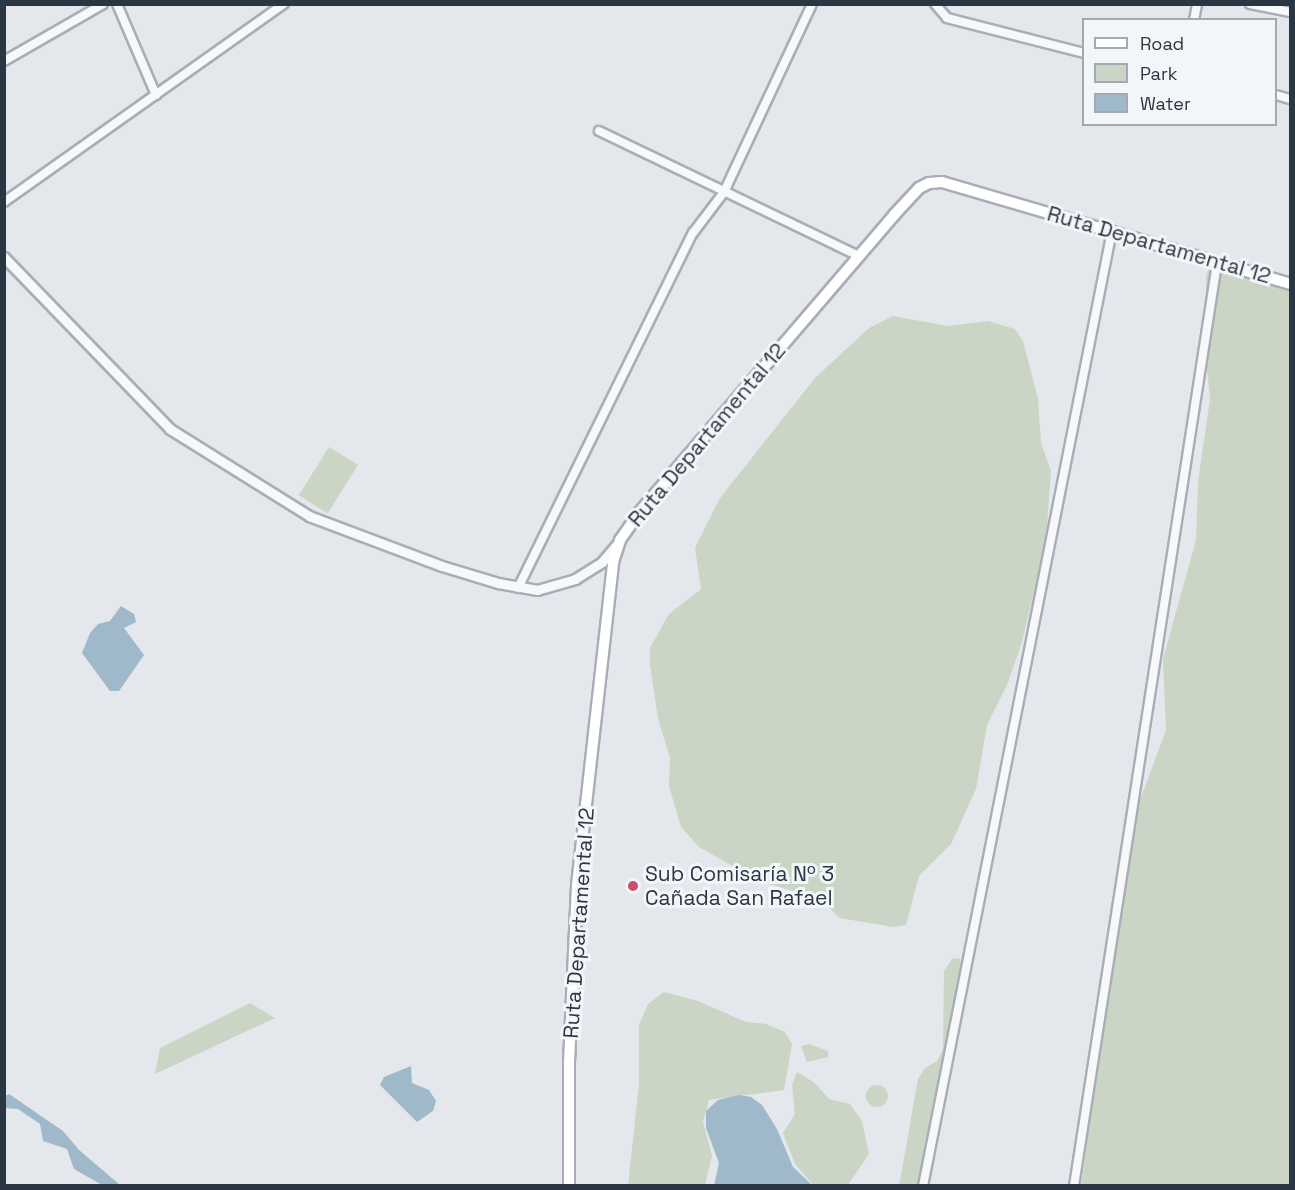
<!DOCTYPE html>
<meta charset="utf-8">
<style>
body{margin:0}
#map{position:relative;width:1295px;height:1190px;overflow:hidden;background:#e4e7eb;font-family:"Space Grotesk",sans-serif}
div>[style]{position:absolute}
.green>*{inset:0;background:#cad5c5;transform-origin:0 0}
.round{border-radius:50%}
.water>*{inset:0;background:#9fb8ca}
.roads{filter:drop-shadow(2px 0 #a9aeb6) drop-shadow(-2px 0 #a9aeb6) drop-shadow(0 2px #a9aeb6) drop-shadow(0 -2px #a9aeb6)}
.minor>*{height:8px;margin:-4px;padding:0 4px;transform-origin:4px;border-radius:4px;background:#f6f8f9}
.tertiary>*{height:9px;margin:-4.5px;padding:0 4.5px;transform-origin:4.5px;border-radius:4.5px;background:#f6f8f9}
.secondary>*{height:10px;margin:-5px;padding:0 5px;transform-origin:5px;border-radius:5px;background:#fff}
.dots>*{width:16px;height:16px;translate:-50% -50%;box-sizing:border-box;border:3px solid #f3f6f8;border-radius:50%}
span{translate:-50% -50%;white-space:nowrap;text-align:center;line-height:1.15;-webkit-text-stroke:6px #f3f6f8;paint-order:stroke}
.street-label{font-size:21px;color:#2b3644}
.poi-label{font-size:21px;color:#2b3644}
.left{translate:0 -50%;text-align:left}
.frame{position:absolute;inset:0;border:6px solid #2b3644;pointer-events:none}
.legend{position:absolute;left:1082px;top:18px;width:195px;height:108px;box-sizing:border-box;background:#f3f6f8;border:2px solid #a3a9b0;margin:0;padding:8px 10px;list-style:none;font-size:18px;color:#2b3644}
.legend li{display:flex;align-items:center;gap:12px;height:30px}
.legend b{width:30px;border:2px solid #a3a9b0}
</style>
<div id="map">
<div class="green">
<i style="clip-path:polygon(1210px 264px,1290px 287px,1290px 1185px,1081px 1186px,1087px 1145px,1085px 1119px,1101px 1037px,1108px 968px,1132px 822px,1166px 730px,1163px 659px,1196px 540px,1198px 482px,1210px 399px,1206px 358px,1206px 277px)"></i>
<i style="clip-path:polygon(893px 316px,948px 326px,988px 321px,1015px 329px,1023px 341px,1038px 399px,1041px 443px,1051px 471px,1046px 540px,1022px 642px,1007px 685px,987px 725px,976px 789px,951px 844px,919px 876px,906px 925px,893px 927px,840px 918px,819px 898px,761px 882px,699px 847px,681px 827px,669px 786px,670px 758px,658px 718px,650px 665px,650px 648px,669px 614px,701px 589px,695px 548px,720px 498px,815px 378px,869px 328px)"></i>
<i style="left:329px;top:447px;width:34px;height:57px;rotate:32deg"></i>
<i style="clip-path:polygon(959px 958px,965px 971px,930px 1173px,926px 1185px,899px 1186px,918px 1079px,925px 1068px,937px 1061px,943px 1049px,944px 971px,952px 959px)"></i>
<i style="clip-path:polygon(664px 992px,698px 1001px,746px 1022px,766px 1024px,785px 1032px,792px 1044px,784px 1090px,709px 1100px,703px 1122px,712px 1156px,705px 1185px,628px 1185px,639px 1084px,639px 1025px,648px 1004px)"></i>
<i style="clip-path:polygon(250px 1003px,275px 1018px,155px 1074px,160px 1048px)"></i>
<i style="clip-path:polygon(809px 1044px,828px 1051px,828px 1057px,807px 1062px,801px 1046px)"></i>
<i style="clip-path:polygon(797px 1072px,815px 1083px,829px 1099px,850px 1104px,862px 1121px,869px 1154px,848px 1185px,813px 1185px,795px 1164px,783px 1133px,795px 1114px,792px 1085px)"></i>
<i class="round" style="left:866px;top:1085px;width:22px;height:22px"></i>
</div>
<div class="water">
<i style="clip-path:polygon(121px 606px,134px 614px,136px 622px,124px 628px,144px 655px,119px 691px,110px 691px,82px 653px,90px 633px,98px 624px,110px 621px)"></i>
<i style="clip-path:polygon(411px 1066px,412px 1083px,429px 1090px,436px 1101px,433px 1111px,417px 1122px,380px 1085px,384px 1077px)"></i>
<i style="clip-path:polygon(9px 1094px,63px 1131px,79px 1150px,120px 1185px,102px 1185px,74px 1169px,67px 1149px,43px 1141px,40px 1124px,18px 1109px,5px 1108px,5px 1096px)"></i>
<i style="clip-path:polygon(739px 1095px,751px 1097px,762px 1105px,777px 1129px,793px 1167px,812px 1185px,714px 1185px,719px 1163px,706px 1128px,706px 1111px,718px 1100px)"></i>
</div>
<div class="roads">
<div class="minor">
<i style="left:117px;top:4px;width:99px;rotate:66.8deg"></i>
<i style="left:935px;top:4px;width:18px;rotate:49deg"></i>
<i style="left:947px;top:18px;width:141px;rotate:14.3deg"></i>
<i style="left:1250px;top:4px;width:41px;rotate:11.3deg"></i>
<i style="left:1194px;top:20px;width:16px;rotate:-79deg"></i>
<i style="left:4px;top:61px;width:114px;rotate:-29.9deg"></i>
<i style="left:1276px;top:95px;width:15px;rotate:16deg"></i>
<i style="left:599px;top:131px;width:288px;rotate:25.7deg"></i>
<i style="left:4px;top:202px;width:343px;rotate:-35.3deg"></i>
<i style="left:518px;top:588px;width:396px;rotate:-63.8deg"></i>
<i style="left:693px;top:233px;width:51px;rotate:-52.9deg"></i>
<i style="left:724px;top:192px;width:208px;rotate:-64.9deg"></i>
<i style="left:923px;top:1186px;width:974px;rotate:-78.81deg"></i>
<i style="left:1074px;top:1186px;width:934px;rotate:-81.19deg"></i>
</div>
<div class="tertiary">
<i style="left:4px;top:257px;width:239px;rotate:46deg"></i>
<i style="left:170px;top:429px;width:164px;rotate:32deg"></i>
<i style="left:309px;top:516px;width:142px;rotate:20.6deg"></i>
<i style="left:442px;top:566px;width:59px;rotate:16.9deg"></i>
<i style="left:498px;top:583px;width:40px;rotate:10deg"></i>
<i style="left:537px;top:590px;width:40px;rotate:-16deg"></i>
<i style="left:575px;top:579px;width:32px;rotate:-32deg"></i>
<i style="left:602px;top:562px;width:23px;rotate:-50deg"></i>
</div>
<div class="secondary">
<i style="left:569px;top:1186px;width:124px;rotate:-90deg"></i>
<i style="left:569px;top:1062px;width:177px;rotate:-87.4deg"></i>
<i style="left:577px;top:885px;width:325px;rotate:-83.6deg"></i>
<i style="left:613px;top:562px;width:23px;rotate:-72deg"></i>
<i style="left:620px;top:540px;width:32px;rotate:-55deg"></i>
<i style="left:638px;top:514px;width:394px;rotate:-49.4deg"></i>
<i style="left:894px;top:215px;width:37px;rotate:-47deg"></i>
<i style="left:919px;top:188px;width:11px;rotate:-27deg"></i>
<i style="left:929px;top:183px;width:13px;rotate:-4deg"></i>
<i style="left:942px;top:182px;width:363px;rotate:16.3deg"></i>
</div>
</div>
<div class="dots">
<i style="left:633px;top:886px;background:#cd4c6b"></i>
</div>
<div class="street-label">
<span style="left:1159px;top:245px;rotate:16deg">Ruta Departamental 12</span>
<span style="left:707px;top:435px;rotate:-50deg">Ruta Departamental 12</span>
<span style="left:579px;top:923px;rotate:-86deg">Ruta Departamental 12</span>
</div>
<div class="poi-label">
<span class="left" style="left:645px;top:886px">Sub Comisaría Nº 3<br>Cañada San Rafael</span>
</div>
<div class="frame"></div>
<ul class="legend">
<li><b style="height:8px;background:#fff"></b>Road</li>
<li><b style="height:16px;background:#cad5c5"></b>Park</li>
<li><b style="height:16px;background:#9fb8ca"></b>Water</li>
</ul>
</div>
